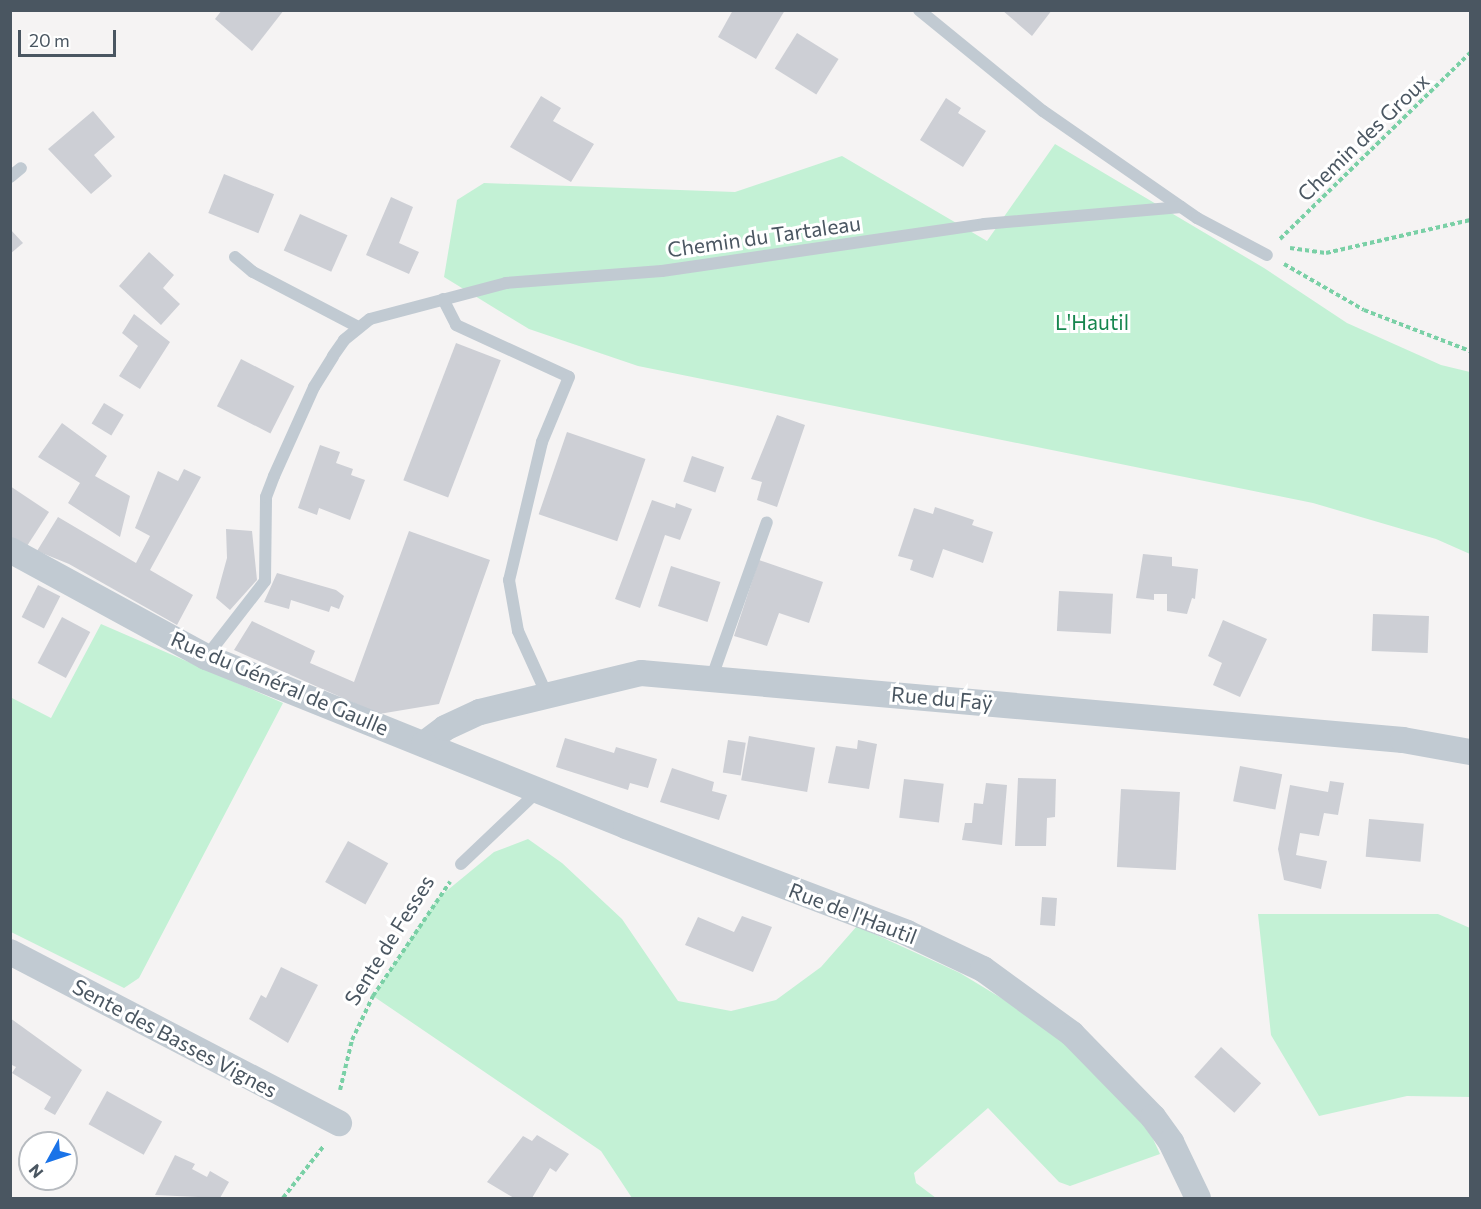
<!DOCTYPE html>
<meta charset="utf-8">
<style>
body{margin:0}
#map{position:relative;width:1481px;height:1209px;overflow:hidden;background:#f5f3f3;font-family:Commissioner,sans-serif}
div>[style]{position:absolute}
.green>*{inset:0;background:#c3f1d5}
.building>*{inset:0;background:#cdcfd5;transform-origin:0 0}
.path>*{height:4px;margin-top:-2px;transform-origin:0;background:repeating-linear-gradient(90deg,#7ad0a6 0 4.5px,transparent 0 7.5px)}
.service>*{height:12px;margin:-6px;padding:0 6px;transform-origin:6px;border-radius:6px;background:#c1cad2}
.minor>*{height:26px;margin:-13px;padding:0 13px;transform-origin:13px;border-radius:13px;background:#c1cad2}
span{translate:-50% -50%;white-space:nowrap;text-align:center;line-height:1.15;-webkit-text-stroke:6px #fff;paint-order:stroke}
.street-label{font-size:21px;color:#4a5661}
.park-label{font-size:21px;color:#17864f}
.frame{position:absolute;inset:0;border:12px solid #4a5661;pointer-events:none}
.north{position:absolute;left:18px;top:1131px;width:60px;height:60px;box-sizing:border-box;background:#fff;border:2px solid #b7bbc0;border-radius:50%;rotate:230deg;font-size:16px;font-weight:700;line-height:24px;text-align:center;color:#4a5661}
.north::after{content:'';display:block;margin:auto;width:21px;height:27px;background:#1a73e8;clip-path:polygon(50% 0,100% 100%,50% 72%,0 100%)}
.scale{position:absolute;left:18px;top:30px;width:98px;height:27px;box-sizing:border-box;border:3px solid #4a5661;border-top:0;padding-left:8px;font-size:18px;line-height:21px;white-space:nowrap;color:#4a5661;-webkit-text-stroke:4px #fff;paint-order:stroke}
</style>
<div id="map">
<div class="green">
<i style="clip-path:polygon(1055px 144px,1264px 268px,1347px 323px,1441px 365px,1470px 372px,1470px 554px,1436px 539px,1313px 503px,638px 366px,529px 329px,444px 277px,457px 200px,484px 183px,735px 192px,842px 156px,987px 241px)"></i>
<i style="clip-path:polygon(101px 624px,283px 703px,139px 978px,124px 988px,11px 932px,10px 697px,51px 718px)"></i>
<i style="clip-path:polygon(528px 839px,562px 863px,622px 919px,678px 1001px,731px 1011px,776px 1000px,821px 967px,857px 926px,960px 973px,1092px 1053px,1141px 1113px,1160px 1154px,1070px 1186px,1059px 1182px,988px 1108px,914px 1173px,916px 1183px,936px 1198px,632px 1198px,601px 1151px,373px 996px,438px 898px,494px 852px)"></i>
<i style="clip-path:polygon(1258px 914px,1438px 914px,1470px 928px,1470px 1097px,1407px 1096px,1319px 1116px,1271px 1035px)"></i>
</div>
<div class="building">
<i style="clip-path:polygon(222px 10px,284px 10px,252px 51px,215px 19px)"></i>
<i style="clip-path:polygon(733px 10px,785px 10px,756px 59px,718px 37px)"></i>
<i style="clip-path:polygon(1002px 10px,1052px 10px,1032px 36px)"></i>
<i style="left:797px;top:33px;width:49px;height:42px;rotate:32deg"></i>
<i style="clip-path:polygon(541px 96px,561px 108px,553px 121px,594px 144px,571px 182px,510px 147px)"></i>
<i style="clip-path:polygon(946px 98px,961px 108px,958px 113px,986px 131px,963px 167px,920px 140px)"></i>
<i style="clip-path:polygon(93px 111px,115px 137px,94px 155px,112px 176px,91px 194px,48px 149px)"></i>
<i style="left:224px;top:174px;width:54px;height:42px;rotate:22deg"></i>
<i style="clip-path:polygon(391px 197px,413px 207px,399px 243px,419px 252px,409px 274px,366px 255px)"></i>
<i style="left:300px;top:214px;width:52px;height:40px;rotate:24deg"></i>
<i style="clip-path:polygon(10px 229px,23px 243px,10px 254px)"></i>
<i style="clip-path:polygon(149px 252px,174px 275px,163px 288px,180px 304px,161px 325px,119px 286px)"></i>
<i style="clip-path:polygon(134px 314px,170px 342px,140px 389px,119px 376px,138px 346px,122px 333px)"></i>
<i style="left:456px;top:343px;width:48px;height:147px;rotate:21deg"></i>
<i style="left:241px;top:359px;width:60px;height:53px;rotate:27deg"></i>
<i style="left:104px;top:403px;width:23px;height:24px;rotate:31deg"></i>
<i style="clip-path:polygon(777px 415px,805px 425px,777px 507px,757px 500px,762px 482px,751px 479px)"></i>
<i style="clip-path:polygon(62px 423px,107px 456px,95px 476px,130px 496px,120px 537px,68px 503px,80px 483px,38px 457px)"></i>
<i style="left:567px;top:432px;width:83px;height:87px;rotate:19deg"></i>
<i style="clip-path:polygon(320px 445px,340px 452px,336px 463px,353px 469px,351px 475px,365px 480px,350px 520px,319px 508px,317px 515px,298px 508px)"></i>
<i style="left:692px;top:456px;width:34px;height:27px;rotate:19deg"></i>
<i style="clip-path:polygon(184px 469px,201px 477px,150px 570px,193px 595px,177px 625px,69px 564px,37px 551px,58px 517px,136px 563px,150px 536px,135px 528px,158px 471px,178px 481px)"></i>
<i style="clip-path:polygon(10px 486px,49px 512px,27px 546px,10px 537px)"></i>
<i style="clip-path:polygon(652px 500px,675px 508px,676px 503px,692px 509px,680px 540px,665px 535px,640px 608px,615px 599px)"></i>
<i style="clip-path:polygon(935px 507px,974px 520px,972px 525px,993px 532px,983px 563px,943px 549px,933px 578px,910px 570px,913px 560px,898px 556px,914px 508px,933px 514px)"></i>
<i style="clip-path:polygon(226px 529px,252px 531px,257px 580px,230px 610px,216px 598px,227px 558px)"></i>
<i style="clip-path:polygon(409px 531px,490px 560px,439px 704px,379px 714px,234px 650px,252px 621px,315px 651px,310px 663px,354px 682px)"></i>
<i style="clip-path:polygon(1143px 554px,1172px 557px,1172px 566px,1198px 569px,1195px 599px,1192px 598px,1187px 614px,1167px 611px,1167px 594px,1154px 594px,1154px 600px,1136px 598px)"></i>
<i style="clip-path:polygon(759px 560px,823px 582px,809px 623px,779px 613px,767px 646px,734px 636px)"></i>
<i style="left:671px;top:566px;width:52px;height:42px;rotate:18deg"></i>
<i style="clip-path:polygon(277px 573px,336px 590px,344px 596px,339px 609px,331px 606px,329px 612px,291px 600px,289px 609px,264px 602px)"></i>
<i style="left:38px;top:585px;width:25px;height:36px;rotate:27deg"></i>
<i style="left:1059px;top:591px;width:54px;height:40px;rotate:3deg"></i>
<i style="left:1373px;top:614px;width:56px;height:37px;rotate:2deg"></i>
<i style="left:62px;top:617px;width:32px;height:52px;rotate:28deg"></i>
<i style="clip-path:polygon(1223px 620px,1267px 639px,1240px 697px,1213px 685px,1222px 663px,1208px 656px)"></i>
<i style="left:749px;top:736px;width:67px;height:45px;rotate:10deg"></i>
<i style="clip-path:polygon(565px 738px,614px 753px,616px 747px,657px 759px,648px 788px,630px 783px,628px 790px,556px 767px)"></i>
<i style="left:728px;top:740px;width:18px;height:33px;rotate:9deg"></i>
<i style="clip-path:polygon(858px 740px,877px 744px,869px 789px,828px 783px,836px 746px,857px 749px)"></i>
<i style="left:1240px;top:766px;width:43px;height:36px;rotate:11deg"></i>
<i style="clip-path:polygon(672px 768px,714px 782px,712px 791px,727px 795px,719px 820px,660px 802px)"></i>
<i style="clip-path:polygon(1018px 778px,1056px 779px,1055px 817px,1047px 818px,1046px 846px,1015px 846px)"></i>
<i style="left:904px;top:779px;width:40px;height:39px;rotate:7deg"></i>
<i style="clip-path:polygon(1330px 781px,1344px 783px,1338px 815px,1324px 813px,1319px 836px,1300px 833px,1296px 855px,1327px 861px,1321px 889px,1284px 880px,1278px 849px,1290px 785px,1328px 792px)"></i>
<i style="clip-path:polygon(986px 783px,1007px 785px,1002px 845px,962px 840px,965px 823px,972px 823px,974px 803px,983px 804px)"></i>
<i style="left:1121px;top:789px;width:59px;height:78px;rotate:3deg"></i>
<i style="left:1369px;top:819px;width:55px;height:38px;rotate:5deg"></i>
<i style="left:348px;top:841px;width:46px;height:47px;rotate:29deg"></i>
<i style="left:1042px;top:897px;width:15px;height:28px;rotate:4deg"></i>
<i style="clip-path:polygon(742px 916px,772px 927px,753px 972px,685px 945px,698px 917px,734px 932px)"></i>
<i style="clip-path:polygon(281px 967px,318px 985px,288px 1043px,249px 1019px,261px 995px,266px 998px)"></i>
<i style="clip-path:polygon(10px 1018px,82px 1070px,55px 1115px,44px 1109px,51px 1097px,12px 1073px,16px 1067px,10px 1064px)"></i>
<i style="left:1221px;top:1047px;width:54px;height:40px;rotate:42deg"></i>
<i style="left:107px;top:1091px;width:63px;height:38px;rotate:29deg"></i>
<i style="clip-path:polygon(537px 1135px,569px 1154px,556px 1172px,550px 1168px,532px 1198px,514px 1198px,487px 1182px,523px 1136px,532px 1141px)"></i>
<i style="clip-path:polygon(175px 1155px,195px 1164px,192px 1169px,207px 1177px,210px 1171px,229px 1182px,220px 1198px,155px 1195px)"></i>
</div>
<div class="path">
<i style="left:1280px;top:239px;width:266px;rotate:-44.4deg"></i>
<i style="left:1290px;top:248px;width:36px;rotate:8deg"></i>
<i style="left:1326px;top:253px;width:148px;rotate:-12.9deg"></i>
<i style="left:1284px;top:264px;width:92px;rotate:29.9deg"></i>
<i style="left:1364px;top:310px;width:114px;rotate:21.1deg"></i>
<i style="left:340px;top:1090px;width:51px;rotate:-76.5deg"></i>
<i style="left:352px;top:1040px;width:49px;rotate:-64.5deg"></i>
<i style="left:373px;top:996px;width:138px;rotate:-56deg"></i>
<i style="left:283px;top:1198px;width:65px;rotate:-51.9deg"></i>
</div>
<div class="service">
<i style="left:919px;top:10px;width:160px;rotate:39.2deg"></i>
<i style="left:1043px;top:111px;width:188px;rotate:34.8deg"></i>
<i style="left:1197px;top:218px;width:79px;rotate:27.9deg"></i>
<i style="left:10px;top:177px;width:14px;rotate:-39deg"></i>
<i style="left:235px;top:257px;width:23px;rotate:40deg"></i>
<i style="left:253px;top:272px;width:119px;rotate:27.6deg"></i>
<i style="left:443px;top:299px;width:29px;rotate:63deg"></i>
<i style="left:456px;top:325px;width:124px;rotate:24.7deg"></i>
<i style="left:569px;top:377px;width:70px;rotate:112.6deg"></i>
<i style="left:542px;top:442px;width:142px;rotate:103.4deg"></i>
<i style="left:509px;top:580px;width:52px;rotate:80deg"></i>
<i style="left:518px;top:631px;width:70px;rotate:65.6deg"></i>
<i style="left:206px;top:657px;width:96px;rotate:-52.2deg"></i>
<i style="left:265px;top:581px;width:84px;rotate:-89.3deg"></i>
<i style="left:266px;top:497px;width:22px;rotate:-69deg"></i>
<i style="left:274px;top:476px;width:98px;rotate:-65.8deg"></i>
<i style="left:314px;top:387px;width:36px;rotate:-58deg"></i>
<i style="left:333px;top:356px;width:19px;rotate:-55deg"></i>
<i style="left:344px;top:340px;width:33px;rotate:-39deg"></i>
<i style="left:370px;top:319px;width:141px;rotate:-14.8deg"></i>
<i style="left:506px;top:283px;width:156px;rotate:-4.4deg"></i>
<i style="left:662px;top:271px;width:325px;rotate:-8.3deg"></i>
<i style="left:984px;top:224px;width:198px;rotate:-4.9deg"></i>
<i style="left:712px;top:677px;width:164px;rotate:-70.5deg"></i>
<i style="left:461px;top:864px;width:108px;rotate:-43.5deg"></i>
</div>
<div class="minor">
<i style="left:10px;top:550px;width:223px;rotate:28.6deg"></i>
<i style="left:206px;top:657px;width:453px;rotate:21.9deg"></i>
<i style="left:626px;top:826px;width:301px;rotate:20.8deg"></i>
<i style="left:907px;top:933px;width:84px;rotate:25.3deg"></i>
<i style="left:983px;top:969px;width:110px;rotate:36.1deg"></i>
<i style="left:1072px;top:1034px;width:116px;rotate:45.7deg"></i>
<i style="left:1153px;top:1117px;width:31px;rotate:54deg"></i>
<i style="left:1171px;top:1142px;width:62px;rotate:64.3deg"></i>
<i style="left:424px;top:744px;width:26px;rotate:-37deg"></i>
<i style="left:445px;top:728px;width:38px;rotate:-25deg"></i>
<i style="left:480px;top:712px;width:166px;rotate:-13.6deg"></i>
<i style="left:641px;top:673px;width:765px;rotate:5.02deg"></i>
<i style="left:1403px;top:740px;width:68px;rotate:10.2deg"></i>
<i style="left:10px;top:952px;width:371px;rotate:27.5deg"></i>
</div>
<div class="street-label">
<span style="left:1363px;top:137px;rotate:-44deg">Chemin des Groux</span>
<span style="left:764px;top:236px;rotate:-8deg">Chemin du Tartaleau</span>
<span style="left:280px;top:683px;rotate:23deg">Rue du Général de Gaulle</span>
<span style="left:942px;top:698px;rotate:5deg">Rue du Faÿ</span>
<span style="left:853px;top:913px;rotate:21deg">Rue de l'Hautil</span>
<span style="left:389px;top:940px;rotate:-58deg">Sente de Fesses</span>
<span style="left:175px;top:1038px;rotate:28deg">Sente des Basses Vignes</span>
</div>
<div class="park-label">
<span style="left:1092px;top:322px">L'Hautil</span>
</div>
<div class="frame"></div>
<div class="north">N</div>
<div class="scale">20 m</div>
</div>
